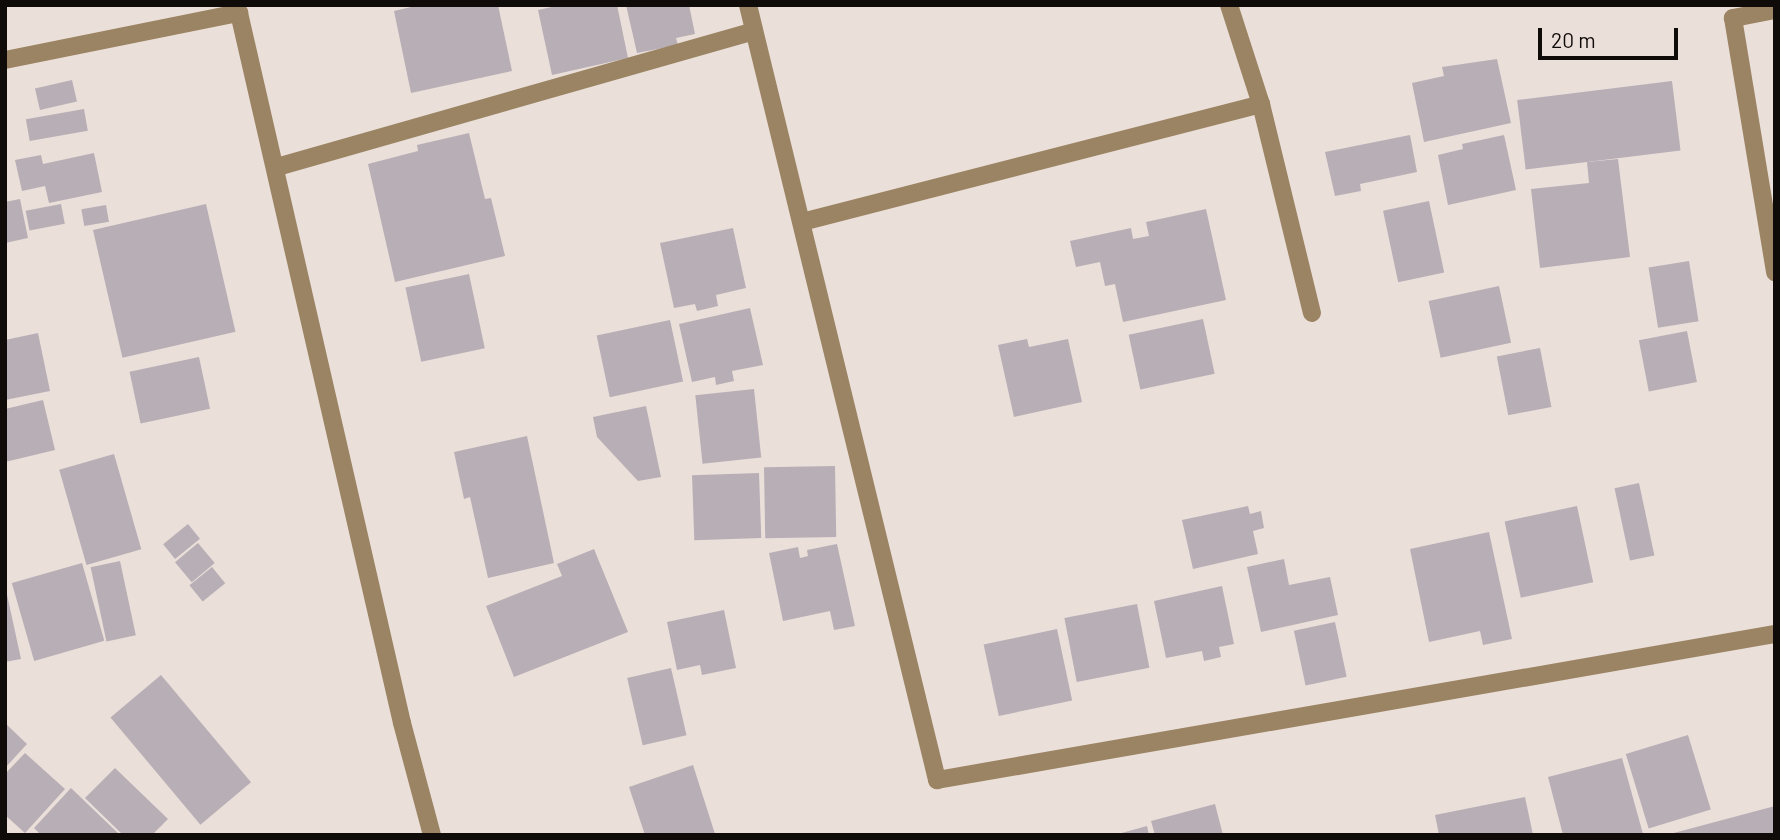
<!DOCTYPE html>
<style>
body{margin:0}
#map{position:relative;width:1780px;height:840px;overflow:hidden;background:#ebdfd9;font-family:Barlow,sans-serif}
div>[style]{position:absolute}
.building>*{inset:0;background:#b8aeb6;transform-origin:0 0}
.minor>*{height:18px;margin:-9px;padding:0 9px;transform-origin:9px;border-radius:9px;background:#9b8463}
span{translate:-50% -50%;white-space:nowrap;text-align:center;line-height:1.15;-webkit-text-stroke:5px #ebdfd9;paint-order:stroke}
.frame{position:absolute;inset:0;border:7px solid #0f0b09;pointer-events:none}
.scale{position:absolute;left:1538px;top:28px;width:140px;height:32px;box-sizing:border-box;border:4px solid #0f0b09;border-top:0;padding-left:9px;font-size:21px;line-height:24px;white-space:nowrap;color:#0f0b09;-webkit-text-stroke:5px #ebdfd9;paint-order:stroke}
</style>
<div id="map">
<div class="building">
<i style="clip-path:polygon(420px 5px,498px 5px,512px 71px,411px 93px,394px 11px)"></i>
<i style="clip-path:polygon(561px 5px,617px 5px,628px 58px,552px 75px,538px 10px)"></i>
<i style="clip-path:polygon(626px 5px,689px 5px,695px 34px,676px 38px,678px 45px,637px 53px)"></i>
<i style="clip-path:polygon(1497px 59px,1511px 123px,1424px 142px,1412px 83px,1444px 76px,1442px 67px)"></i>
<i style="left:72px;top:80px;width:22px;height:38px;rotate:77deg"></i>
<i style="left:1672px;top:81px;width:70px;height:156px;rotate:83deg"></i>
<i style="left:84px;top:109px;width:22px;height:59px;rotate:80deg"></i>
<i style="clip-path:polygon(469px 133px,485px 199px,491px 198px,505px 256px,395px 282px,368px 164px,418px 151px,417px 145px)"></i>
<i style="clip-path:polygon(1410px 135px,1417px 172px,1360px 184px,1361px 191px,1335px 196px,1325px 152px)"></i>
<i style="clip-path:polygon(1504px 135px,1516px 190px,1448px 205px,1438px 155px,1463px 149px,1462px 144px)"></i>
<i style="clip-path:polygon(94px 153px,102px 192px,49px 203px,45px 186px,22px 191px,15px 160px,41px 155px,43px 164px)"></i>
<i style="clip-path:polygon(1618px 159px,1630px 257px,1540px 268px,1531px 189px,1589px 183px,1587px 162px)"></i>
<i style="clip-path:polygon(20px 199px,28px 238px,5px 243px,5px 202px)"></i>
<i style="left:1429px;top:201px;width:73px;height:47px;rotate:78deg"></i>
<i style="left:61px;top:204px;width:20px;height:36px;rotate:79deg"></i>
<i style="left:206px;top:204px;width:131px;height:116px;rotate:77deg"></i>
<i style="left:106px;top:205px;width:17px;height:25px;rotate:80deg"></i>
<i style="clip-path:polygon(1206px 209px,1226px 300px,1123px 322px,1115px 284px,1105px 286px,1100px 262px,1076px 267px,1070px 241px,1131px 228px,1133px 239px,1149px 236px,1146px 222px)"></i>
<i style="clip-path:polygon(733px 228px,746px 288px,716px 295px,718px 306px,697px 311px,695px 304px,674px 308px,660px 243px)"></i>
<i style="left:1689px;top:261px;width:61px;height:41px;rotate:81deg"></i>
<i style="left:469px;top:274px;width:76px;height:65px;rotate:78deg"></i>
<i style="left:1499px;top:286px;width:58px;height:72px;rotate:78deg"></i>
<i style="clip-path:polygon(750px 308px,763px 365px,732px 371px,734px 381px,716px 385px,715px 377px,692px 382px,679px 324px)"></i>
<i style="left:1203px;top:319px;width:56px;height:76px;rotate:78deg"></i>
<i style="left:670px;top:320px;width:63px;height:75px;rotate:78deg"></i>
<i style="left:1687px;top:331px;width:52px;height:49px;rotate:79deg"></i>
<i style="clip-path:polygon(38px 333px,50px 391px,5px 400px,5px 340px)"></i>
<i style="clip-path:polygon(1027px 339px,1029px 347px,1068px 339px,1082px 402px,1014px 417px,998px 345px)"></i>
<i style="left:1540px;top:348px;width:60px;height:44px;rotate:79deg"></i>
<i style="left:199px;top:357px;width:53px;height:71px;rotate:78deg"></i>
<i style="left:754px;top:389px;width:69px;height:59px;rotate:84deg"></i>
<i style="clip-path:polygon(43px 400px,55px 450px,5px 462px,5px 409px)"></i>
<i style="clip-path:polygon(646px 406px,661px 477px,638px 481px,597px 437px,593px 417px)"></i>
<i style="clip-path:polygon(527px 436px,554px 563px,488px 578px,470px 497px,464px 499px,454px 452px)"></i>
<i style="left:114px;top:454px;width:99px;height:57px;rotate:74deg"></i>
<i style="left:835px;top:466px;width:71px;height:71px;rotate:89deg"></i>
<i style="left:759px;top:473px;width:65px;height:67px;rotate:88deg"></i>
<i style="left:1639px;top:483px;width:74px;height:25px;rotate:78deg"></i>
<i style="clip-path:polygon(1248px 506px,1250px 514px,1261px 511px,1264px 528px,1253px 531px,1258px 554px,1193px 569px,1182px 520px)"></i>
<i style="left:1577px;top:506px;width:78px;height:74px;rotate:78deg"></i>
<i style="left:188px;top:524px;width:19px;height:32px;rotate:51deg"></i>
<i style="clip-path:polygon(1489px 532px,1512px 639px,1483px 645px,1480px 631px,1429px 642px,1410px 549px)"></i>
<i style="left:198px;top:543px;width:26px;height:30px;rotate:50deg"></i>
<i style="clip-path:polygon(837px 544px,855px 626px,834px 630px,830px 611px,783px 621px,769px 553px,798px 547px,800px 558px,808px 556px,807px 550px)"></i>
<i style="clip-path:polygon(594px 549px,628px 632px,514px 677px,486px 606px,562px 576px,557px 564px)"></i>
<i style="clip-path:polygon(1284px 559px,1289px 585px,1330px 577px,1338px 615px,1261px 632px,1247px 567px)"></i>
<i style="left:120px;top:561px;width:76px;height:30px;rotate:78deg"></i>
<i style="left:82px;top:563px;width:81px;height:73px;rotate:74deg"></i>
<i style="left:212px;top:567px;width:21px;height:29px;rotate:51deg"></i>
<i style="clip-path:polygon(1222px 586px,1234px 644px,1219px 647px,1221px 657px,1204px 661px,1202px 651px,1166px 658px,1154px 601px)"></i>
<i style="clip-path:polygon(6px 590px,21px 659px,5px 662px,5px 591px)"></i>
<i style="left:1137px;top:604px;width:65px;height:74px;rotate:79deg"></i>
<i style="clip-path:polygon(724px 610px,736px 668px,702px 675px,700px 665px,677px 670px,667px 622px)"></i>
<i style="left:1335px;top:622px;width:56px;height:42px;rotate:78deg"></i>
<i style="left:1057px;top:629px;width:73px;height:75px;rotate:78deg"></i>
<i style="left:671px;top:668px;width:69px;height:45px;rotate:77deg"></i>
<i style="left:161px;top:675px;width:140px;height:66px;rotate:50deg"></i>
<i style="clip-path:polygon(5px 723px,27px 744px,5px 768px)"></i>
<i style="left:1688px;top:735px;width:78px;height:65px;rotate:73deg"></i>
<i style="clip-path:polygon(25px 753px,65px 789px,25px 833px,5px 815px,5px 774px)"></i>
<i style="clip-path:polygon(1622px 758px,1643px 834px,1563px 835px,1548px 777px)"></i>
<i style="clip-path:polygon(693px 765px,715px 834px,645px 835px,629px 787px)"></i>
<i style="clip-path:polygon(115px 768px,168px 819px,152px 835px,123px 835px,85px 798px)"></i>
<i style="clip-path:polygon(71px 788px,120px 835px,41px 835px,34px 828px)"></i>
<i style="clip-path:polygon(1525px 797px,1533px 835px,1439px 835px,1435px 815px)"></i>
<i style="clip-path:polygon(1215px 804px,1223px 835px,1155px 835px,1151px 821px)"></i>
<i style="clip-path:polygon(1775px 806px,1775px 835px,1670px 835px,1670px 834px)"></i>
<i style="clip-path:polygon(1147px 826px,1149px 835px,1118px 835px,1118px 834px)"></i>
</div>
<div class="minor">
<i style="left:748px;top:5px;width:798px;rotate:76.29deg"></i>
<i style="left:937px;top:780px;width:851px;rotate:-9.88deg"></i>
<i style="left:1229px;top:5px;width:104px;rotate:72.1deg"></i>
<i style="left:1261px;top:104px;width:215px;rotate:76.3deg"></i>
<i style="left:1775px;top:10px;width:43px;rotate:169.2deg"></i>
<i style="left:1733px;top:18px;width:258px;rotate:80.6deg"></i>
<i style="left:5px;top:60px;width:239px;rotate:-11.4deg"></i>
<i style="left:239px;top:13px;width:728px;rotate:77.07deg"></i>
<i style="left:402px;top:723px;width:116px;rotate:75deg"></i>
<i style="left:277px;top:167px;width:496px;rotate:-15.9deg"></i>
<i style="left:802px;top:222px;width:474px;rotate:-14.4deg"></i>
</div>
<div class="frame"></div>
<div class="scale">20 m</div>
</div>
